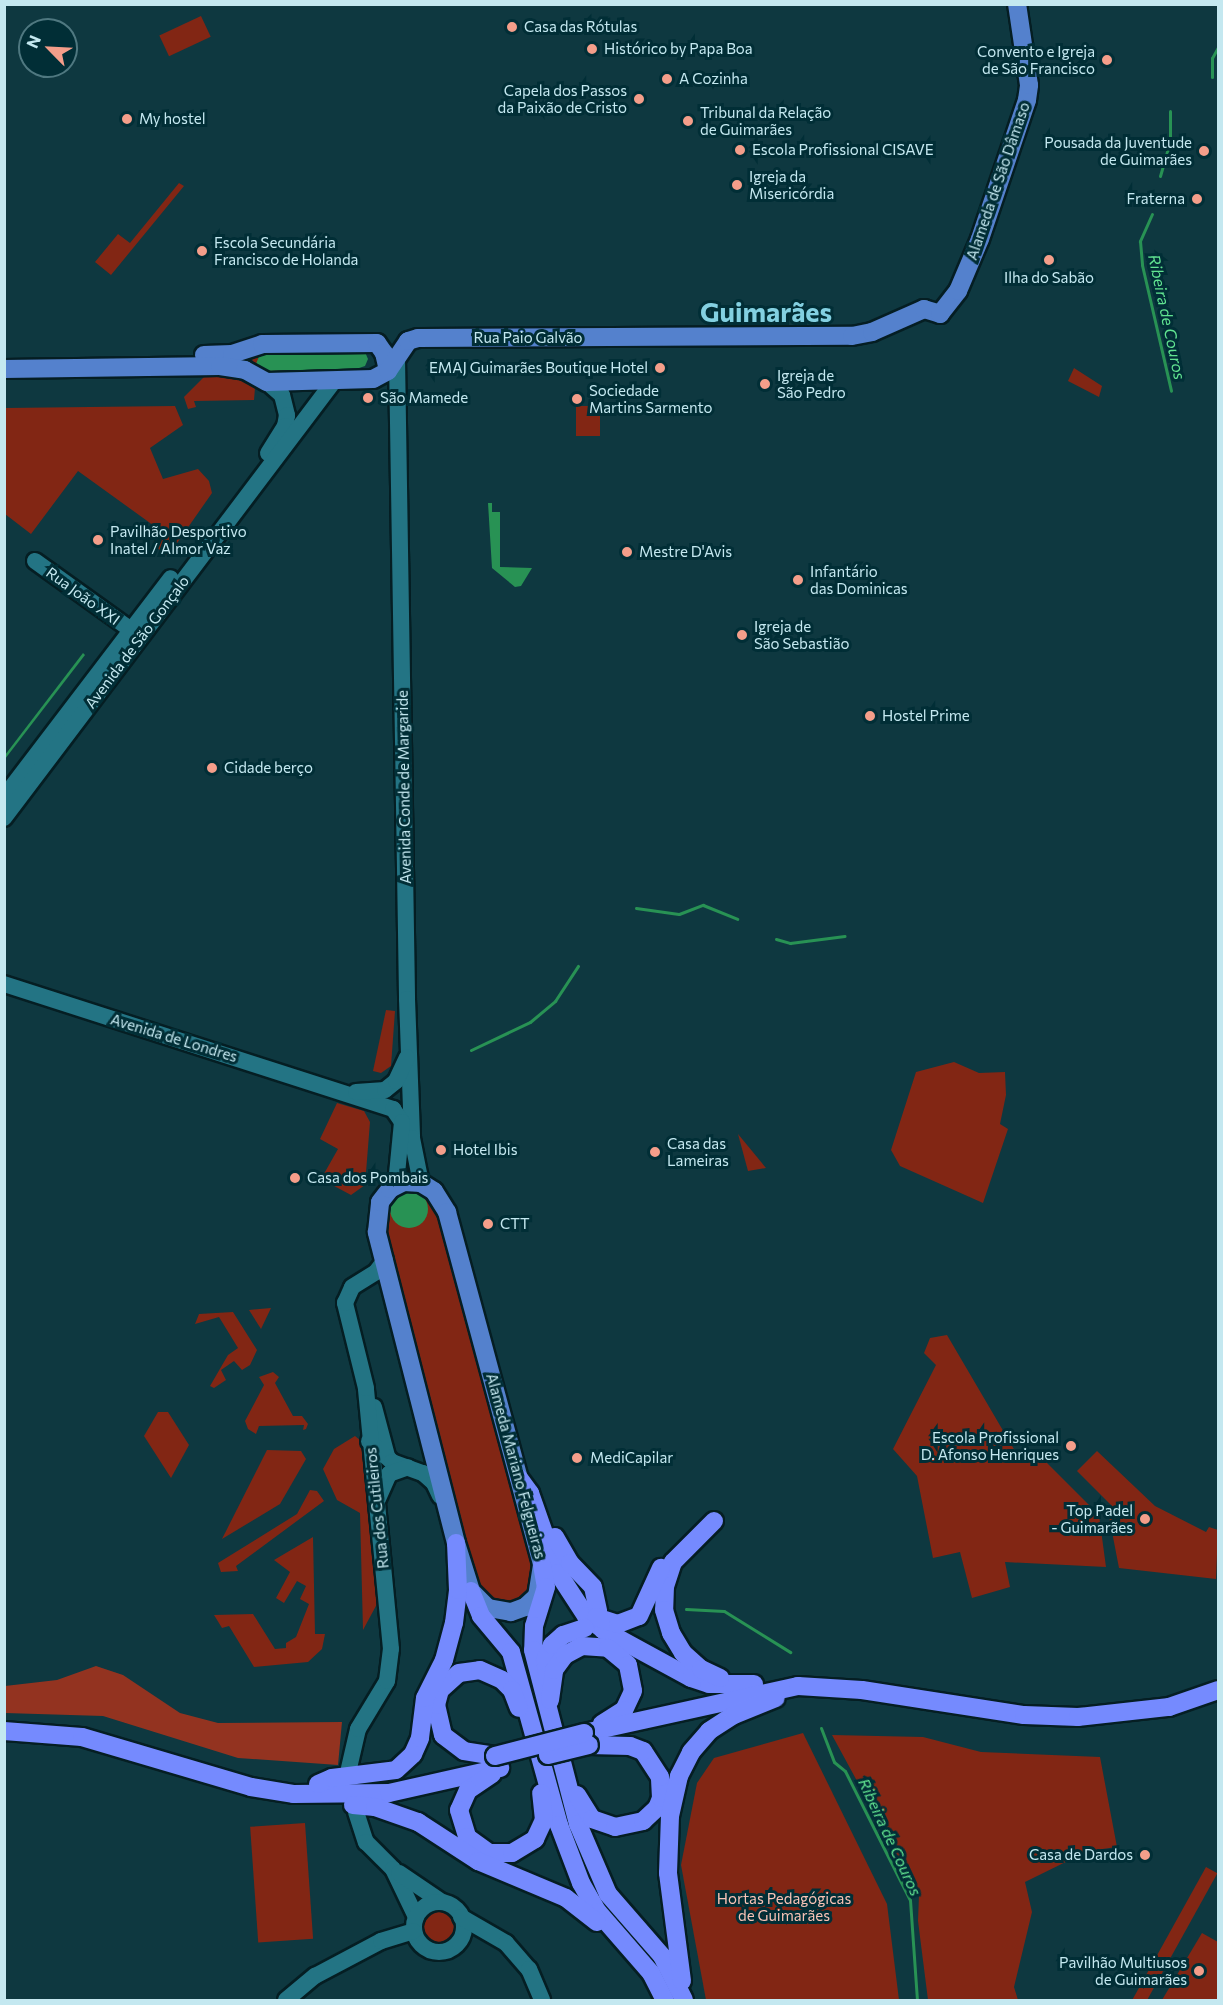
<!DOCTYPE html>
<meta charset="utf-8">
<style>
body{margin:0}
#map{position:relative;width:1223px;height:2005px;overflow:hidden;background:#0e3840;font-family:Commissioner,sans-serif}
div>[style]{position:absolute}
.green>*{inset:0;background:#822614;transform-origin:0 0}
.round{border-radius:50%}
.forest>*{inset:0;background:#933320}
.water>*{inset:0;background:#289254}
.stream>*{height:3px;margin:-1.5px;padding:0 1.5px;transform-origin:1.5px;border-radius:1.5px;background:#289254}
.roads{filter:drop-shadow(2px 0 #051e23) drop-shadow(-2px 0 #051e23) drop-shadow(0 2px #051e23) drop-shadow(0 -2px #051e23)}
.secondary>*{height:16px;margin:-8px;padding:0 8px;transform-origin:8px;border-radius:8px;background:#237484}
.secondary>.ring{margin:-8px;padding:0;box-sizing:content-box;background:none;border:16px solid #237484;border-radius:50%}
.primary>*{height:18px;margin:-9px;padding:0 9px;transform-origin:9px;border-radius:9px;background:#5481cd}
.highway>*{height:18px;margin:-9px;padding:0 9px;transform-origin:9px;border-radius:9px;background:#758afe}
.bridges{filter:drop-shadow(2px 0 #051e23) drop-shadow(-2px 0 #051e23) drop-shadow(0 2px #051e23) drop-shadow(0 -2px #051e23)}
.highway-bridge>*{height:18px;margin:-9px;padding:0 9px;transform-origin:9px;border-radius:9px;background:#758afe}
.dots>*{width:16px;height:16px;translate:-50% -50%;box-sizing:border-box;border:3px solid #012e36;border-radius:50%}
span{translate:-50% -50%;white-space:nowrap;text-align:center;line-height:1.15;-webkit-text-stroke:6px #012e36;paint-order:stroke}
.poi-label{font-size:15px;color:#c4e8f0}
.left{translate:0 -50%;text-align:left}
.right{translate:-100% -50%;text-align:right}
.street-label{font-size:15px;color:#c4e8f0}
.park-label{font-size:15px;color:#f9c3b6}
.water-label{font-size:16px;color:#61e391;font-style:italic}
.town-label{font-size:27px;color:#83d0e1;font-weight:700}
.frame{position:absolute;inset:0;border:6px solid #c4e8f0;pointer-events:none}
.north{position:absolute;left:18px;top:18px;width:60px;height:60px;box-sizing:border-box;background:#012e36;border:2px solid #4f7880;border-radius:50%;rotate:294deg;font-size:16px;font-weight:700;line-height:24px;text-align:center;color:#c4e8f0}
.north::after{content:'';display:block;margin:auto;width:21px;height:27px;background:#f49e8a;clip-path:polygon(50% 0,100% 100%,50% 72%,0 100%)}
</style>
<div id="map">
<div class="green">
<i style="left:201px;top:16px;width:23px;height:46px;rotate:65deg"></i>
<i style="clip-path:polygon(179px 183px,184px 186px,111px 275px,95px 262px,118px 234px,130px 243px)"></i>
<i style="clip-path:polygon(256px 350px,261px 370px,338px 368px,356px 369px,356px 373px,265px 374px,254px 367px,252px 358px)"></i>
<i style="clip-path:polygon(1074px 368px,1102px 386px,1099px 397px,1068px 381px)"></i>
<i style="clip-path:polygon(230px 375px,255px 388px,254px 400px,194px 401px,196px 407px,188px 409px,184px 397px,205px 376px)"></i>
<i style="clip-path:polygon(175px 406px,183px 425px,150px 448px,163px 479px,198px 469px,209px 481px,212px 493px,168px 556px,153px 545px,157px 528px,78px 471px,31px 534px,5px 514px,5px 408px)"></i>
<i style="left:576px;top:406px;width:24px;height:30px"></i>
<i style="clip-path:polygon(386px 1010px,395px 1011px,391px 1066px,381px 1073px,373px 1071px)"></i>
<i style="clip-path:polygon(954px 1062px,979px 1073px,1005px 1072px,1006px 1095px,1000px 1124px,1008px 1129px,983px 1203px,900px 1166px,891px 1150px,916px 1072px)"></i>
<i style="clip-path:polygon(337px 1103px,364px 1111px,370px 1122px,365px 1185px,351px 1195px,321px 1179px,338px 1149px,320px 1139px)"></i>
<i style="clip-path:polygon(738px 1134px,766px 1168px,748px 1171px)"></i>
<i style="clip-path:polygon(412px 1190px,428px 1193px,438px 1206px,535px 1562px,533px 1590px,514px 1604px,492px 1602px,476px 1587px,384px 1229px,386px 1205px)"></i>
<i style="clip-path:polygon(271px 1308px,261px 1329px,249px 1310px)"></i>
<i style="clip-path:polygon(233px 1312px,257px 1350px,250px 1365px,242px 1370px,234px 1361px,221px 1370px,226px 1380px,214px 1388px,210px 1386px,228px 1355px,238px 1348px,219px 1317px,195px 1324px,199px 1314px)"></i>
<i style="clip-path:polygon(947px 1335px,1015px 1451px,1039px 1455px,1099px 1515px,1106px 1567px,1005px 1562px,1010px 1587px,972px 1598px,960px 1552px,933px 1558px,917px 1476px,893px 1449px,936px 1365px,924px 1353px,930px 1338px)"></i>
<i style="clip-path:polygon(273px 1372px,279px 1377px,275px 1383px,293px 1416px,302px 1416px,308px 1424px,306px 1429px,303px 1430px,304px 1425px,259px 1426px,256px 1434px,248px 1429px,245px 1421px,264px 1385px,259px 1377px)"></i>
<i style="clip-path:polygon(158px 1412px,168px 1412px,189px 1445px,171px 1478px,144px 1436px)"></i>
<i style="clip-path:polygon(355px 1436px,361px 1441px,377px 1604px,363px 1630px,360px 1513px,337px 1500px,323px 1469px,334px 1449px)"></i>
<i style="clip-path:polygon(267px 1450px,301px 1451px,306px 1459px,280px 1504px,222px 1539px)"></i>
<i style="clip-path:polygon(1097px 1451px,1155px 1506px,1206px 1532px,1209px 1527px,1218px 1530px,1216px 1579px,1119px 1568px,1108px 1511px,1112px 1506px,1077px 1471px)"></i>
<i style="clip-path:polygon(310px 1490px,317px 1491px,324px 1501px,236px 1566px,238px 1571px,221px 1572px,218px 1563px,297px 1514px)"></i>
<i style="clip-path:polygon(313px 1537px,315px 1634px,325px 1634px,322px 1649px,308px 1662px,254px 1667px,229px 1626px,222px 1628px,214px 1615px,253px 1614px,275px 1649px,286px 1648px,286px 1643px,296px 1637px,309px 1604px,300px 1599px,306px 1586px,297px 1581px,284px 1603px,276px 1598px,290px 1572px,274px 1560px)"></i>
<i style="clip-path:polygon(803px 1733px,887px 1904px,899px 2000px,706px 2000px,681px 1865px,697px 1783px,714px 1758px)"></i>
<i style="clip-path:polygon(832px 1735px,923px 1737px,981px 1752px,1100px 1757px,1117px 1847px,1088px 1851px,1025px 1882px,1032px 1912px,1014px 1987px,1018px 2000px,928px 2000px,918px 1921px,919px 1895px)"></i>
<i style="left:305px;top:1823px;width:116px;height:55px;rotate:86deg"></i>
<i style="left:1206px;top:1867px;width:13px;height:155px;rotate:29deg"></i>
<i class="round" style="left:418px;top:1908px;width:40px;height:40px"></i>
<i style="clip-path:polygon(1202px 1933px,1218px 1942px,1218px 2000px,1162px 2000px)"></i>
</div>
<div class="forest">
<i style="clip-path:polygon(96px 1666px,123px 1675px,180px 1713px,218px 1723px,342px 1722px,338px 1765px,238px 1758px,103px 1716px,5px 1713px,5px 1686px,57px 1680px)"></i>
</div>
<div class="water">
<i style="clip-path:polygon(261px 351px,365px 352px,368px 359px,365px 366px,356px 369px,265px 371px,256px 364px)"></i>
<i style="clip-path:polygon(488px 503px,492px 503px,492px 512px,500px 512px,500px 567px,532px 568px,521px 586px,515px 587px,492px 568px)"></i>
<i style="clip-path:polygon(83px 653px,85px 655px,5px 759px,5px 755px)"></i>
<i class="round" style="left:390px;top:1190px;width:38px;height:38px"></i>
</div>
<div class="stream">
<i style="left:1212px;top:77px;width:19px;rotate:-90deg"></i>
<i style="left:1212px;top:58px;width:13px;rotate:-61deg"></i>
<i style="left:1160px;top:176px;width:35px;rotate:-74deg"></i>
<i style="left:1170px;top:142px;width:31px;rotate:-90deg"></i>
<i style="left:1152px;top:214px;width:30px;rotate:114deg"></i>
<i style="left:1140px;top:241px;width:24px;rotate:85deg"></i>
<i style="left:1142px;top:265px;width:129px;rotate:77deg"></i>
<i style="left:636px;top:908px;width:43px;rotate:7.9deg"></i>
<i style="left:679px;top:914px;width:26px;rotate:-21deg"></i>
<i style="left:703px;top:905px;width:37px;rotate:22deg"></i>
<i style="left:776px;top:939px;width:15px;rotate:16deg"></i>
<i style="left:790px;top:943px;width:55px;rotate:-7.3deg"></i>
<i style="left:471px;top:1050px;width:65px;rotate:-25.4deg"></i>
<i style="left:530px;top:1022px;width:33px;rotate:-40deg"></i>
<i style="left:555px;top:1001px;width:42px;rotate:-56.7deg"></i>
<i style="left:686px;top:1609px;width:38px;rotate:3deg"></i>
<i style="left:724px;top:1611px;width:78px;rotate:31.8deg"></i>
<i style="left:821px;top:1728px;width:36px;rotate:69deg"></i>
<i style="left:834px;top:1762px;width:14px;rotate:39deg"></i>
<i style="left:845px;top:1771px;width:144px;rotate:63.3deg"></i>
<i style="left:910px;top:1900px;width:100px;rotate:86deg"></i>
</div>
<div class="roads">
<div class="secondary">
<i style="left:397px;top:359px;width:640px;rotate:89.1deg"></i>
<i style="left:407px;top:999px;width:139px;rotate:87.9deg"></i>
<i style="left:412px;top:1138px;width:46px;rotate:78.7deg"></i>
<i style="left:267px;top:382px;width:20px;rotate:41deg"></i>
<i style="left:282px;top:395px;width:21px;rotate:76deg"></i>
<i style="left:287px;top:415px;width:11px;rotate:100deg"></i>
<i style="left:285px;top:426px;width:32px;rotate:122deg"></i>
<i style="left:35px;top:561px;width:118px;rotate:35.7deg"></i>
<i style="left:4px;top:797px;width:275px;rotate:-52.7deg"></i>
<i style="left:4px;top:818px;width:548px;rotate:-52.94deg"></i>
<i style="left:4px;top:984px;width:409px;rotate:17.8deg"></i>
<i style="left:393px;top:1109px;width:16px;rotate:55deg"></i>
<i style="left:402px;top:1122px;width:62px;rotate:95.5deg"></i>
<i style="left:356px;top:1092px;width:29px;rotate:-4deg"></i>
<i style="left:385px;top:1090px;width:14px;rotate:-39deg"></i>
<i style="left:396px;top:1081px;width:26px;rotate:-65deg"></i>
<i style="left:374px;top:1407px;width:51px;rotate:75.1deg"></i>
<i style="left:369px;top:1441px;width:31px;rotate:42deg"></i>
<i style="left:392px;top:1462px;width:33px;rotate:20deg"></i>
<i style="left:423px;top:1473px;width:15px;rotate:42deg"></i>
<i style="left:434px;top:1483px;width:14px;rotate:65deg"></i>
<i style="left:377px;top:1501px;width:30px;rotate:-66deg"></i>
<i style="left:389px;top:1474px;width:20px;rotate:-20deg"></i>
<i style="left:349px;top:1768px;width:40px;rotate:-77deg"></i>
<i style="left:358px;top:1729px;width:56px;rotate:-58.9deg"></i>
<i style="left:387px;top:1681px;width:32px;rotate:-83deg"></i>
<i style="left:391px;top:1649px;width:262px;rotate:-95.5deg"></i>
<i style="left:366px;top:1388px;width:88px;rotate:-103.9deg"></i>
<i style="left:345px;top:1303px;width:17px;rotate:-66deg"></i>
<i style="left:352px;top:1287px;width:28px;rotate:-32deg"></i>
<i style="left:376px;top:1272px;width:15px;rotate:-53deg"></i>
<i style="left:356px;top:1812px;width:32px;rotate:72deg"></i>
<i style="left:366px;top:1842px;width:38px;rotate:45deg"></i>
<i style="left:393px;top:1869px;width:53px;rotate:64.4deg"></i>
<i style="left:399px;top:1873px;width:52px;rotate:34deg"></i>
<i class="ring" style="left:414px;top:1902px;width:34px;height:34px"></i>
<i style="left:461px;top:1917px;width:52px;rotate:30deg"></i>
<i style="left:506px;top:1943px;width:35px;rotate:49deg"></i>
<i style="left:529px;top:1969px;width:34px;rotate:67deg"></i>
<i style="left:286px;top:2000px;width:38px;rotate:-40deg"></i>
<i style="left:315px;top:1976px;width:75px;rotate:-27.9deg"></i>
<i style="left:381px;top:1941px;width:34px;rotate:-17deg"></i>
</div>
<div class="primary">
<i style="left:204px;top:355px;width:28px;rotate:-2deg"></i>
<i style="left:232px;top:354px;width:32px;rotate:-18deg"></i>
<i style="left:262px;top:344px;width:115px;rotate:-0.5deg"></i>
<i style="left:377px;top:343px;width:12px;rotate:55deg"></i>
<i style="left:384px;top:353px;width:18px;rotate:77deg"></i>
<i style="left:4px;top:369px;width:216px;rotate:-0.8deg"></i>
<i style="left:220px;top:366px;width:25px;rotate:9deg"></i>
<i style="left:245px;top:370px;width:25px;rotate:29deg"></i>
<i style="left:267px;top:382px;width:106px;rotate:-1.6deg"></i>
<i style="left:373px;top:379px;width:17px;rotate:-28deg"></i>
<i style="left:388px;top:371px;width:36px;rotate:-56deg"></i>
<i style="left:408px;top:341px;width:10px;rotate:-17deg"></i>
<i style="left:418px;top:338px;width:434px;rotate:-0.3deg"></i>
<i style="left:852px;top:336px;width:20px;rotate:-11deg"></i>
<i style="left:872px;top:332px;width:57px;rotate:-23.9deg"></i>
<i style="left:924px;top:309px;width:17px;rotate:17deg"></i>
<i style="left:940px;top:314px;width:29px;rotate:-52deg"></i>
<i style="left:958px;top:291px;width:56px;rotate:-67.1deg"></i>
<i style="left:980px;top:239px;width:147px;rotate:-71.3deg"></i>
<i style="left:1027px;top:100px;width:15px;rotate:-82deg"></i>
<i style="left:1029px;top:85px;width:82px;rotate:-98.4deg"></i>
<i style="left:404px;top:1182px;width:17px;rotate:3deg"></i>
<i style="left:421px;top:1183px;width:15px;rotate:32deg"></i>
<i style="left:434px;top:1191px;width:25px;rotate:58deg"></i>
<i style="left:447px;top:1212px;width:366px;rotate:74.9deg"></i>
<i style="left:542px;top:1565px;width:31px;rotate:99deg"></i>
<i style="left:537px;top:1596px;width:16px;rotate:137deg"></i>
<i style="left:525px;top:1607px;width:15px;rotate:160deg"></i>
<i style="left:511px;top:1612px;width:23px;rotate:-170deg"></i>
<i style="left:488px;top:1608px;width:24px;rotate:-135deg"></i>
<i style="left:471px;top:1591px;width:50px;rotate:-107.4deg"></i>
<i style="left:456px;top:1543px;width:321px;rotate:-104.3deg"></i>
<i style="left:377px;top:1232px;width:30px;rotate:-84deg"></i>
<i style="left:380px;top:1202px;width:16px;rotate:-52deg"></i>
<i style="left:390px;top:1189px;width:16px;rotate:-27deg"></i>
</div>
<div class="highway">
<i style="left:519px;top:1478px;width:19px;rotate:54deg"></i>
<i style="left:530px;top:1493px;width:85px;rotate:70.7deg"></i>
<i style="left:558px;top:1573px;width:51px;rotate:56.9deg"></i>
<i style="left:586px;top:1616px;width:22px;rotate:39deg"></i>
<i style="left:603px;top:1630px;width:100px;rotate:28.6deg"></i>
<i style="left:691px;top:1678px;width:19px;rotate:18deg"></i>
<i style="left:709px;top:1684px;width:45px"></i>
<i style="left:714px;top:1521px;width:58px;rotate:135deg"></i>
<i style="left:673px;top:1562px;width:25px;rotate:108deg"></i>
<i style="left:665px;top:1586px;width:24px;rotate:92deg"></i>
<i style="left:664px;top:1610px;width:24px;rotate:73deg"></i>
<i style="left:671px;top:1633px;width:23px;rotate:59deg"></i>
<i style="left:683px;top:1653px;width:24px;rotate:42deg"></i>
<i style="left:701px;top:1669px;width:21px;rotate:25deg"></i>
<i style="left:555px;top:1537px;width:30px;rotate:60deg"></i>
<i style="left:570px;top:1563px;width:33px;rotate:46deg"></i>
<i style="left:593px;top:1587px;width:25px;rotate:78deg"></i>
<i style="left:542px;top:1565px;width:22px;rotate:80deg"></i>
<i style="left:546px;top:1587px;width:41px;rotate:107.1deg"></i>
<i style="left:534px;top:1626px;width:24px;rotate:92deg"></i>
<i style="left:533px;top:1650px;width:180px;rotate:75.5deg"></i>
<i style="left:578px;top:1824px;width:76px;rotate:66.8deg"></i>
<i style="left:608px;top:1894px;width:82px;rotate:48.9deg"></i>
<i style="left:662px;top:1956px;width:49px;rotate:63.4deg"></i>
<i style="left:471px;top:1591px;width:27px;rotate:68deg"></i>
<i style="left:481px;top:1616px;width:47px;rotate:50.2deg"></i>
<i style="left:511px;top:1652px;width:180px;rotate:74.5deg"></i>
<i style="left:559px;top:1825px;width:62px;rotate:69.2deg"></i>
<i style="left:581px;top:1883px;width:34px;rotate:60deg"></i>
<i style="left:598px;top:1912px;width:81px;rotate:49deg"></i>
<i style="left:651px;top:1973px;width:30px;rotate:63deg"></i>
<i style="left:596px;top:1617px;width:23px;rotate:18deg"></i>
<i style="left:618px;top:1624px;width:22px;rotate:-21deg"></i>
<i style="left:639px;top:1616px;width:53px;rotate:-65.4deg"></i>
<i style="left:548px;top:1679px;width:19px;rotate:-99deg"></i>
<i style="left:545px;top:1660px;width:17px;rotate:-65deg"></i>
<i style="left:552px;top:1645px;width:15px;rotate:-42deg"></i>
<i style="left:563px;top:1635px;width:23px;rotate:-18deg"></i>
<i style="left:550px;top:1700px;width:30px;rotate:-82deg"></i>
<i style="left:554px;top:1670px;width:19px;rotate:-54deg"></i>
<i style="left:565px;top:1655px;width:19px;rotate:-28deg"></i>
<i style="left:582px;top:1646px;width:26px;rotate:4deg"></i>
<i style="left:608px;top:1648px;width:26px;rotate:40deg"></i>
<i style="left:628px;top:1665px;width:26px;rotate:79deg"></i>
<i style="left:633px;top:1691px;width:21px;rotate:115deg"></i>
<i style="left:624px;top:1710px;width:26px;rotate:148deg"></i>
<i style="left:4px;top:1731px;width:78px;rotate:4.4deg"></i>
<i style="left:82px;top:1737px;width:176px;rotate:16.5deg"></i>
<i style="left:251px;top:1787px;width:44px;rotate:9.2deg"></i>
<i style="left:294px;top:1794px;width:95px;rotate:-0.6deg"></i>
<i style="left:389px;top:1793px;width:114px;rotate:-12.7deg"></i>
<i style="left:584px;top:1733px;width:219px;rotate:-12.4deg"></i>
<i style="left:798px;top:1686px;width:64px;rotate:3.6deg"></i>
<i style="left:862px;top:1690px;width:164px;rotate:8.8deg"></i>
<i style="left:1024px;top:1715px;width:54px;rotate:2.1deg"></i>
<i style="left:1078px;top:1717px;width:92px;rotate:-6.3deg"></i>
<i style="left:1169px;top:1707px;width:52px;rotate:-19.1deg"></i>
<i style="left:495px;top:1756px;width:31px;rotate:-171deg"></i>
<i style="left:464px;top:1751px;width:26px;rotate:-143deg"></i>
<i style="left:443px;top:1735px;width:31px;rotate:-103deg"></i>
<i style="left:436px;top:1705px;width:16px;rotate:-75deg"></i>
<i style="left:440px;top:1690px;width:25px;rotate:-42deg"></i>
<i style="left:459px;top:1673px;width:21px;rotate:-8deg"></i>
<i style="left:480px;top:1670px;width:24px;rotate:24deg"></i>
<i style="left:502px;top:1680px;width:14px;rotate:45deg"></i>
<i style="left:512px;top:1690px;width:19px;rotate:69deg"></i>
<i style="left:492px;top:1774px;width:29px;rotate:146deg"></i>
<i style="left:468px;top:1790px;width:22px;rotate:114deg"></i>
<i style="left:459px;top:1810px;width:28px;rotate:73deg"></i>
<i style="left:467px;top:1837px;width:27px;rotate:36deg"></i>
<i style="left:489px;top:1853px;width:23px"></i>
<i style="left:512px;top:1853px;width:27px;rotate:-31deg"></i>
<i style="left:535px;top:1839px;width:21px;rotate:-65deg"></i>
<i style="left:544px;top:1820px;width:27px;rotate:-96deg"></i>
<i style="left:318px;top:1784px;width:15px;rotate:-23deg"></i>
<i style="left:332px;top:1778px;width:64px;rotate:-7.1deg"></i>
<i style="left:396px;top:1770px;width:23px;rotate:-43deg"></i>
<i style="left:413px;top:1754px;width:17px;rotate:-66deg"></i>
<i style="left:420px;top:1738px;width:40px;rotate:-82.9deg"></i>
<i style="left:425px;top:1698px;width:42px;rotate:-63.4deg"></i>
<i style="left:444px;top:1660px;width:38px;rotate:-75deg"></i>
<i style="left:454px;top:1623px;width:33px;rotate:-83deg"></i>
<i style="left:458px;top:1590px;width:47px;rotate:-92.4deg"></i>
<i style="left:577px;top:1795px;width:28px;rotate:58deg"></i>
<i style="left:592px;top:1819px;width:24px;rotate:19deg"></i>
<i style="left:615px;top:1827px;width:29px;rotate:-12deg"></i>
<i style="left:643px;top:1821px;width:19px;rotate:-43deg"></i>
<i style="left:657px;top:1808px;width:11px;rotate:-68deg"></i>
<i style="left:661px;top:1798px;width:21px;rotate:-93deg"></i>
<i style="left:660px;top:1777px;width:31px;rotate:-123deg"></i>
<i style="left:643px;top:1751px;width:14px;rotate:-159deg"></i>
<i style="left:630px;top:1746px;width:41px;rotate:-178.6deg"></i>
<i style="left:353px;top:1805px;width:22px;rotate:5deg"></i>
<i style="left:375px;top:1807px;width:46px;rotate:19.2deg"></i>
<i style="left:418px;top:1822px;width:72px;rotate:33deg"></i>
<i style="left:478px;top:1861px;width:95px;rotate:22.8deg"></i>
<i style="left:566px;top:1898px;width:39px;rotate:38deg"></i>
<i style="left:682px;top:1981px;width:109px;rotate:-97.4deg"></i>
<i style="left:668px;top:1873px;width:57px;rotate:-88deg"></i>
<i style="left:670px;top:1816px;width:41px;rotate:-77.3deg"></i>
<i style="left:679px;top:1776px;width:27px;rotate:-63deg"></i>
<i style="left:691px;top:1752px;width:28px;rotate:-49deg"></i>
<i style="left:709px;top:1731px;width:30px;rotate:-33deg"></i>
<i style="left:734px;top:1715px;width:45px;rotate:-22deg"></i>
</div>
</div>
<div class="bridges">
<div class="highway-bridge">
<i style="left:548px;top:1755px;width:42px;rotate:-13.7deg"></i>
<i style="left:495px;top:1756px;width:92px;rotate:-14.5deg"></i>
</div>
</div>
<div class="dots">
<i style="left:512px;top:27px;background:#f49e8a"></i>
<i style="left:592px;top:49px;background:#f49e8a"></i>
<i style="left:1107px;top:60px;background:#f49e8a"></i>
<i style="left:667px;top:79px;background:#f49e8a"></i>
<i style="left:639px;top:99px;background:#f49e8a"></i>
<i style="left:127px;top:119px;background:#f49e8a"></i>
<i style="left:688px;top:121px;background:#f49e8a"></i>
<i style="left:740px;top:150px;background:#f49e8a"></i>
<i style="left:1204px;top:151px;background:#f49e8a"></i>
<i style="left:737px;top:185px;background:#f49e8a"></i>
<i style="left:1197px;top:199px;background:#f49e8a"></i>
<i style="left:202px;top:251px;background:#f49e8a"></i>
<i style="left:1049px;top:260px;background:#f49e8a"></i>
<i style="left:660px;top:368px;background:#f49e8a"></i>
<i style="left:765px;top:384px;background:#f49e8a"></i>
<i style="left:368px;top:398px;background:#f49e8a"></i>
<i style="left:577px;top:399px;background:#f49e8a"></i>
<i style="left:98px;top:540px;background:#f49e8a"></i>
<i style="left:627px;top:552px;background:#f49e8a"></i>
<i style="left:798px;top:580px;background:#f49e8a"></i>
<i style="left:742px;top:635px;background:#f49e8a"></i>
<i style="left:870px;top:716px;background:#f49e8a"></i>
<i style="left:212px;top:768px;background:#f49e8a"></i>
<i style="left:441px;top:1150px;background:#f49e8a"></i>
<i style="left:655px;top:1152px;background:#f49e8a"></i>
<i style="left:295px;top:1178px;background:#f49e8a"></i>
<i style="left:488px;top:1224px;background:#f49e8a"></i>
<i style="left:1071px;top:1446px;background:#f49e8a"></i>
<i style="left:577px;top:1458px;background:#f49e8a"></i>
<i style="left:1145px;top:1519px;background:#f49e8a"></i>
<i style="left:1145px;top:1855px;background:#f49e8a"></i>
<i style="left:1199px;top:1971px;background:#f49e8a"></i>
</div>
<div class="poi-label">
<span class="left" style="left:524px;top:27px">Casa das Rótulas</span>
<span class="left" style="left:604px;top:49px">Histórico by Papa Boa</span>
<span class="right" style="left:1095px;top:60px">Convento e Igreja<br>de São Francisco</span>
<span class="left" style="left:679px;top:79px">A Cozinha</span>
<span class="right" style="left:627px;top:99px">Capela dos Passos<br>da Paixão de Cristo</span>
<span class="left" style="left:700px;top:121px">Tribunal da Relação<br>de Guimarães</span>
<span class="left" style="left:139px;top:119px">My hostel</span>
<span class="right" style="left:1192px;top:151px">Pousada da Juventude<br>de Guimarães</span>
<span class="left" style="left:752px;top:150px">Escola Profissional CISAVE</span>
<span class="left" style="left:749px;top:185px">Igreja da<br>Misericórdia</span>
<span class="right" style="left:1185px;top:199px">Fraterna</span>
<span class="left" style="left:214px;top:251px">Escola Secundária<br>Francisco de Holanda</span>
<span style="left:1049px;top:278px">Ilha do Sabão</span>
<span class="right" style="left:648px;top:368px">EMAJ Guimarães Boutique Hotel</span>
<span class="left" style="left:777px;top:384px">Igreja de<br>São Pedro</span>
<span class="left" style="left:589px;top:399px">Sociedade<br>Martins Sarmento</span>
<span class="left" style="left:380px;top:398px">São Mamede</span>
<span class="left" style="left:110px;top:540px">Pavilhão Desportivo<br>Inatel / Almor Vaz</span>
<span class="left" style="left:639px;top:552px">Mestre D'Avis</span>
<span class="left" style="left:810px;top:580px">Infantário<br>das Dominicas</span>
<span class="left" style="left:754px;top:635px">Igreja de<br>São Sebastião</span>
<span class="left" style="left:882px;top:716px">Hostel Prime</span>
<span class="left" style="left:224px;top:768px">Cidade berço</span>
<span class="left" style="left:667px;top:1152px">Casa das<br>Lameiras</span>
<span class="left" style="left:453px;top:1150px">Hotel Ibis</span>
<span class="left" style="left:307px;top:1178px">Casa dos Pombais</span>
<span class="left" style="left:500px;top:1224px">CTT</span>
<span class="right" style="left:1059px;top:1446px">Escola Profissional<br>D. Afonso Henriques</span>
<span class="left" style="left:590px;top:1458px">MediCapilar</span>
<span class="right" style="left:1133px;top:1519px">Top Padel<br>- Guimarães</span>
<span class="right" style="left:1133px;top:1855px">Casa de Dardos</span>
<span class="right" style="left:1187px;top:1971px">Pavilhão Multiusos<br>de Guimarães</span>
</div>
<div class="street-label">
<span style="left:998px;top:181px;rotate:-71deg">Alameda de São Dâmaso</span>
<span style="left:528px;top:338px">Rua Paio Galvão</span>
<span style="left:83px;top:596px;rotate:36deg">Rua João XXI</span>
<span style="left:137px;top:642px;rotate:-53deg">Avenida de São Gonçalo</span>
<span style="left:404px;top:787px;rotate:-91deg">Avenida Conde de Margaride</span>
<span style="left:174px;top:1038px;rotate:17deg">Avenida de Londres</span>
<span style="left:516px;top:1466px;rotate:75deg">Alameda Mariano Felgueiras</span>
<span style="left:377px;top:1508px;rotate:-96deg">Rua dos Cutileiros</span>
</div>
<div class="park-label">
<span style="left:784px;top:1907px">Hortas Pedagógicas<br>de Guimarães</span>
</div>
<div class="water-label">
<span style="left:1167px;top:317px;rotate:78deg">Ribeira de Couros</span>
<span style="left:890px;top:1837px;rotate:65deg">Ribeira de Couros</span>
</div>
<div class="town-label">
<span style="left:766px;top:312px">Guimarães</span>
</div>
<div class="frame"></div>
<div class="north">N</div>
</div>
